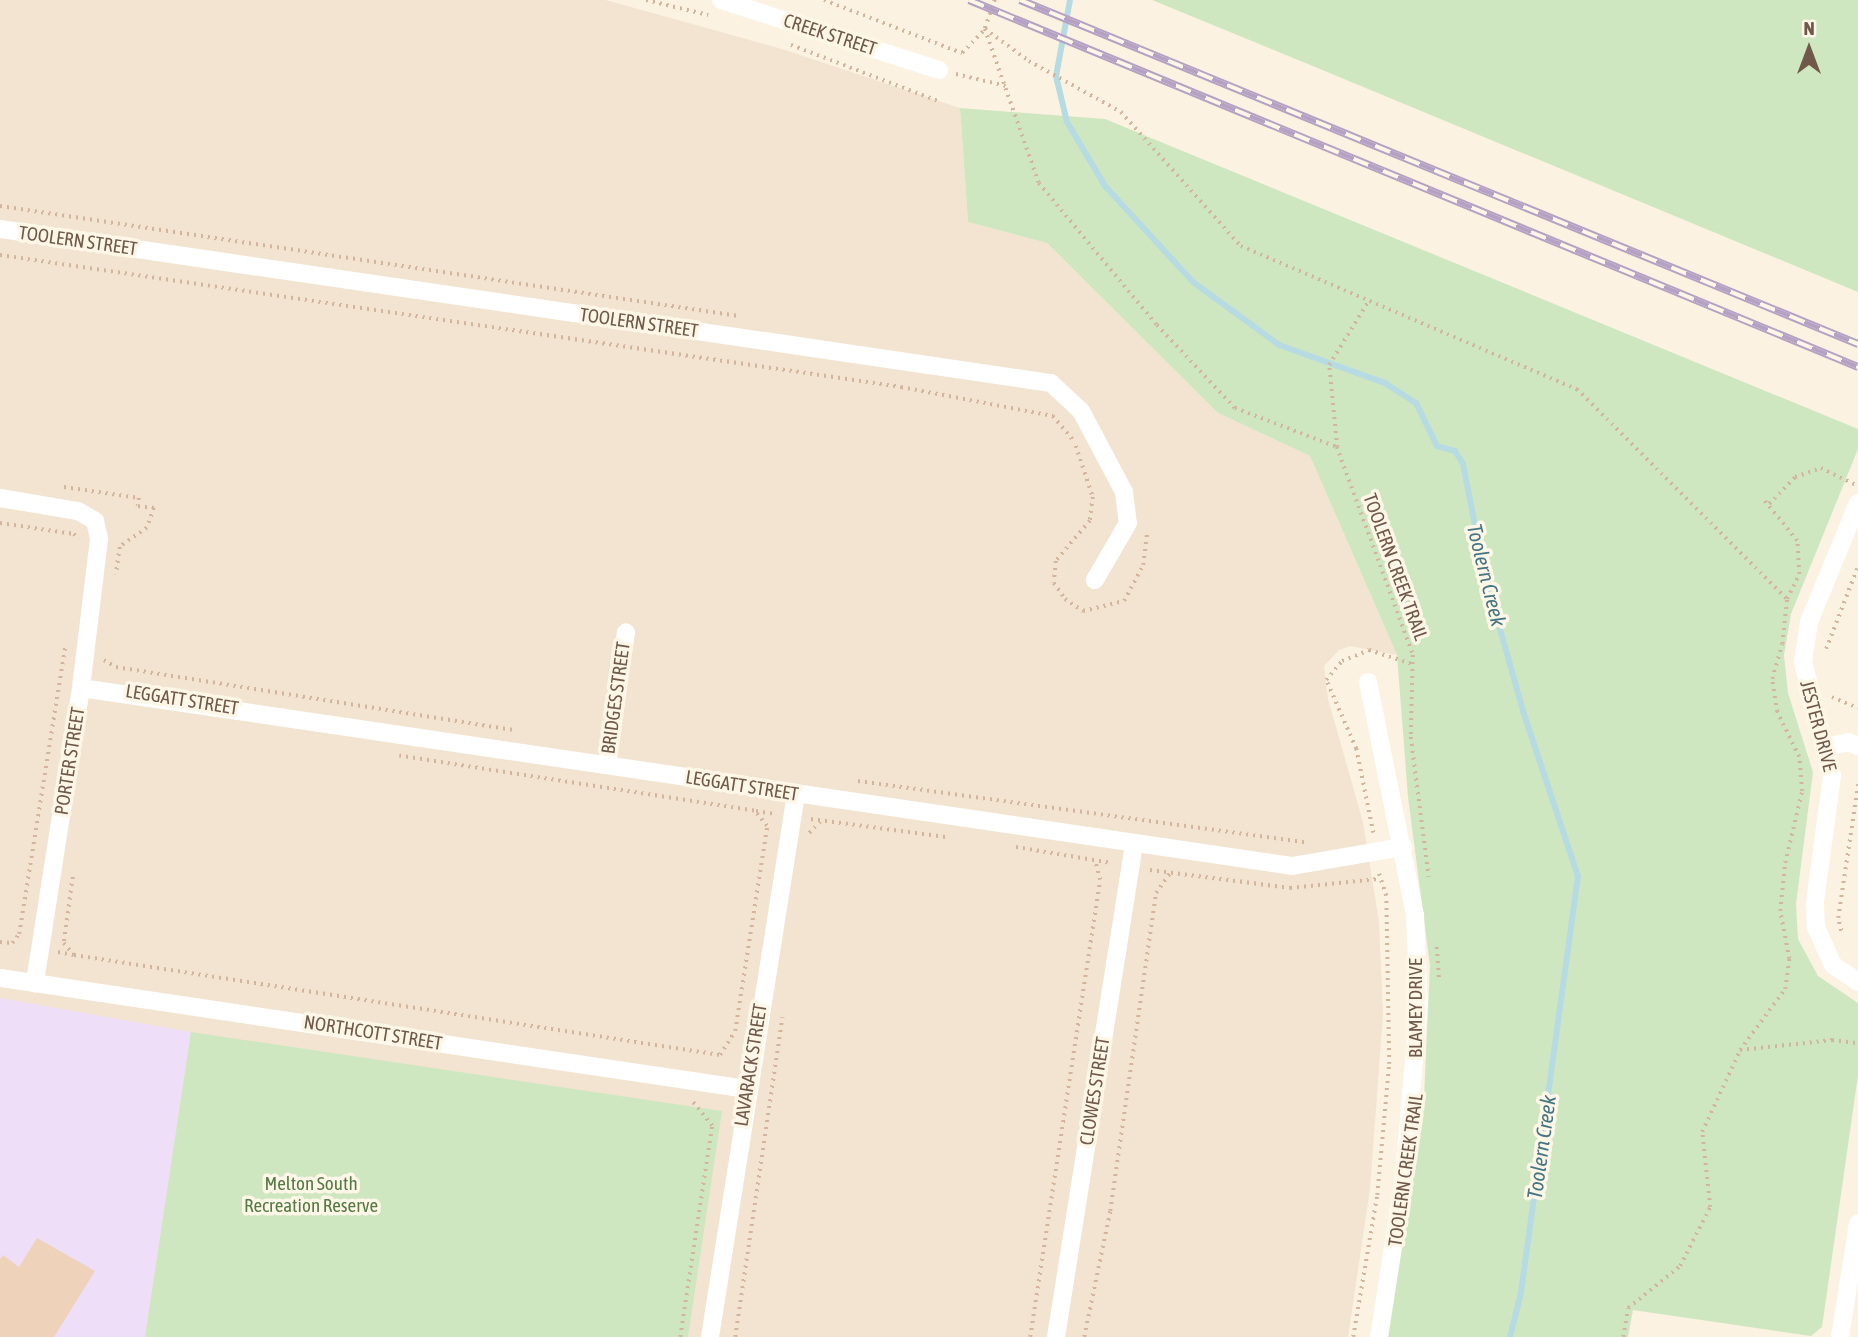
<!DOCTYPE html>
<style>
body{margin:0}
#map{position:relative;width:1858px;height:1337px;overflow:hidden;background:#fbf2e1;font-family:"Asap Condensed",sans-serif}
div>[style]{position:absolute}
.residential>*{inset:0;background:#f2e4d0}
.education>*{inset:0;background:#efdef7}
.green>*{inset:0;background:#cfe7c1}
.stream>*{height:6px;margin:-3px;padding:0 3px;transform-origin:3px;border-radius:3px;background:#b7dbe3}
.building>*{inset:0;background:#efd2ba}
.path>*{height:3.5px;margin-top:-1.75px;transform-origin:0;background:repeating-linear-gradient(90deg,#d3b59e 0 2px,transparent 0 7px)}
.minor>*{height:18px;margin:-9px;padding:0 9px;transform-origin:9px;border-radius:9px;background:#fff}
.rail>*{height:8px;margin-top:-4px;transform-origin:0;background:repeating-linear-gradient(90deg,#fef6e7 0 16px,#b5a1c3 0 32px);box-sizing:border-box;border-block:2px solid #b5a1c3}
span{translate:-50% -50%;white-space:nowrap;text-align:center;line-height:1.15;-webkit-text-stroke:7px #fef6e7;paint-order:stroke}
.street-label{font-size:19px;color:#715949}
.park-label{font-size:19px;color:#537b45}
.water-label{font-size:21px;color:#447684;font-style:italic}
.north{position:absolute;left:1774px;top:14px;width:70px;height:70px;-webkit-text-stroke:5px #fef6e7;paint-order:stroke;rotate:0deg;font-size:19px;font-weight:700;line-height:28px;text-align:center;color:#715949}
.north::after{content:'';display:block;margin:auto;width:24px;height:32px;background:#715949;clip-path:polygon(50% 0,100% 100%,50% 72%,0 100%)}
</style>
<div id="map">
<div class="residential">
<i style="clip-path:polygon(0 0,606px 0,782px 49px,960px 108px,968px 222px,1047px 243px,1218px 413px,1310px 456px,1397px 655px,1350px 646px,1339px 650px,1324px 666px,1328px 699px,1363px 822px,1379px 922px,1383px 1014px,1370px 1189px,1348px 1337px,0 1337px)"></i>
</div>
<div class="education">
<i style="clip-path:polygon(0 998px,191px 1032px,145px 1337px,0 1337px)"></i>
</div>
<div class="green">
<i style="clip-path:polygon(1152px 0,1858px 0,1858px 292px,1303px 62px)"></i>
<i style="clip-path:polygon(960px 108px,1105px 119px,1858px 429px,1858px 449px,1791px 614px,1784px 655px,1788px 693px,1813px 772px,1796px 904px,1798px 939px,1818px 976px,1858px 1003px,1858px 1075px,1822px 1327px,1811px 1336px,1633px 1310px,1628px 1337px,1387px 1337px,1423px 1119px,1430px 966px,1408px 797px,1397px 655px,1310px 456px,1218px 413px,1047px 243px,968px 222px)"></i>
<i style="clip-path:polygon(191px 1032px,722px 1111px,688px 1337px,145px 1337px)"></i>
</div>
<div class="stream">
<i style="left:1070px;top:0;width:77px;rotate:100.4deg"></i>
<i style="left:1056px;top:76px;width:47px;rotate:76.6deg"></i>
<i style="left:1067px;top:122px;width:74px;rotate:59.3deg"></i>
<i style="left:1105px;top:186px;width:130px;rotate:47.5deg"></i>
<i style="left:1193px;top:282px;width:107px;rotate:36.2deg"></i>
<i style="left:1279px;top:345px;width:113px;rotate:19.7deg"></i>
<i style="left:1385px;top:383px;width:37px;rotate:33deg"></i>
<i style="left:1416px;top:403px;width:48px;rotate:64deg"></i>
<i style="left:1437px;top:446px;width:19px;rotate:16deg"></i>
<i style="left:1455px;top:451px;width:15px;rotate:58deg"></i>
<i style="left:1463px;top:464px;width:110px;rotate:79deg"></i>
<i style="left:1484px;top:572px;width:144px;rotate:74.3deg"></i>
<i style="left:1523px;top:711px;width:174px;rotate:71.6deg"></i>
<i style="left:1578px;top:876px;width:421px;rotate:97.8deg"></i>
<i style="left:1521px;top:1293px;width:45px;rotate:104deg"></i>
</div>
<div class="building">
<i style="clip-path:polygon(37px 1238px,95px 1271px,54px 1337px,0 1337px,0 1259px,3px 1255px,19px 1267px)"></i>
</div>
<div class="path">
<i style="left:646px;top:0;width:64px;rotate:13.6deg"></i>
<i style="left:824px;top:0;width:148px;rotate:21deg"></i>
<i style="left:962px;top:53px;width:33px;rotate:-46deg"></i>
<i style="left:985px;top:29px;width:54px;rotate:36deg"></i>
<i style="left:1029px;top:61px;width:105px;rotate:29deg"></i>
<i style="left:1121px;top:112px;width:180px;rotate:48.2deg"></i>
<i style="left:1241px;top:246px;width:365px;rotate:23.1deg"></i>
<i style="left:1577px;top:389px;width:297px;rotate:45deg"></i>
<i style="left:995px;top:0;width:31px;rotate:109deg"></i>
<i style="left:985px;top:29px;width:163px;rotate:70.7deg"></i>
<i style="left:1039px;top:183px;width:185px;rotate:50.3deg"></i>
<i style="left:1157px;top:325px;width:114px;rotate:46.8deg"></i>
<i style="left:1235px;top:408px;width:109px;rotate:20.9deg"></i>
<i style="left:1337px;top:447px;width:221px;rotate:69.9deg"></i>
<i style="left:1413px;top:655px;width:82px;rotate:91.4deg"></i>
<i style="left:1411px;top:737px;width:141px;rotate:82.7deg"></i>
<i style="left:791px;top:45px;width:160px;rotate:20.8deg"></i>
<i style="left:956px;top:74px;width:51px;rotate:13.5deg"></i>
<i style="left:0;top:206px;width:747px;rotate:8.47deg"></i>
<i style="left:0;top:255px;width:911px;rotate:8.33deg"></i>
<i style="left:901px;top:387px;width:155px;rotate:10.8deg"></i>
<i style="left:1053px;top:416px;width:31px;rotate:50deg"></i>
<i style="left:1076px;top:446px;width:54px;rotate:71.6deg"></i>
<i style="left:1093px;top:497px;width:24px;rotate:97deg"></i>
<i style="left:1090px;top:521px;width:52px;rotate:130.4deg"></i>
<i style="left:1056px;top:561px;width:22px;rotate:95deg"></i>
<i style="left:1054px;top:583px;width:19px;rotate:55deg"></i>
<i style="left:1065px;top:599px;width:22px;rotate:34deg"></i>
<i style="left:1083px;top:611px;width:42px;rotate:-13.7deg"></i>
<i style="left:1124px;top:601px;width:41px;rotate:-62.2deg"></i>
<i style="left:1143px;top:565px;width:35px;rotate:-83deg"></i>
<i style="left:1337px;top:447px;width:82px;rotate:-95.6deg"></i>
<i style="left:1329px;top:365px;width:76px;rotate:-58.4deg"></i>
<i style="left:64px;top:487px;width:76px;rotate:8.3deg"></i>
<i style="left:139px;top:498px;width:8px;rotate:97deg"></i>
<i style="left:138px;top:506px;width:16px;rotate:7deg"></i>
<i style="left:154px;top:508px;width:21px;rotate:109deg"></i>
<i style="left:147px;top:528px;width:33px;rotate:145deg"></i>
<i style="left:120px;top:547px;width:28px;rotate:98deg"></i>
<i style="left:1769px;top:504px;width:37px;rotate:-46deg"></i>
<i style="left:1795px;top:477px;width:28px;rotate:-19deg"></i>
<i style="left:1821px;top:468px;width:39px;rotate:26deg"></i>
<i style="left:0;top:523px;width:75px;rotate:8.5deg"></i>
<i style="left:74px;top:534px;width:7px;rotate:45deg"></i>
<i style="left:1826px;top:649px;width:89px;rotate:-68.9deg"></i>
<i style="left:104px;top:660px;width:14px;rotate:30deg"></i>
<i style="left:116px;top:667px;width:401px;rotate:9deg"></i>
<i style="left:1832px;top:697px;width:28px;rotate:23deg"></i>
<i style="left:858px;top:781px;width:451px;rotate:7.8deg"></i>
<i style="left:756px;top:811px;width:20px;rotate:9deg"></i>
<i style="left:811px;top:819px;width:136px;rotate:7.6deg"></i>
<i style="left:809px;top:833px;width:17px;rotate:-45deg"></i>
<i style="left:1373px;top:833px;width:86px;rotate:-101.4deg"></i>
<i style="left:1356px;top:749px;width:75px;rotate:-113.5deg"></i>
<i style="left:1326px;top:680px;width:25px;rotate:-50deg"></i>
<i style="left:1342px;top:661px;width:29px;rotate:-22deg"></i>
<i style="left:1369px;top:650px;width:45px;rotate:18deg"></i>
<i style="left:1016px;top:847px;width:97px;rotate:9.5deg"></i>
<i style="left:1150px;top:870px;width:141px;rotate:7.3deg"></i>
<i style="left:1290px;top:888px;width:88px;rotate:-5.8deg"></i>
<i style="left:73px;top:877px;width:67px;rotate:97.8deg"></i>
<i style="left:64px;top:943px;width:16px;rotate:50deg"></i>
<i style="left:74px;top:955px;width:654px;rotate:8.8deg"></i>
<i style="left:720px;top:1055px;width:28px;rotate:-58deg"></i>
<i style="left:735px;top:1031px;width:207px;rotate:-81.1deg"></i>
<i style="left:767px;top:826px;width:20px;rotate:-131deg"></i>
<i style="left:754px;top:811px;width:359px;rotate:-171.2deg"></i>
<i style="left:1841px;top:931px;width:13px;rotate:-103deg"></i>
<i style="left:1838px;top:918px;width:135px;rotate:-81.5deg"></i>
<i style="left:0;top:942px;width:12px;rotate:5deg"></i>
<i style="left:12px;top:943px;width:11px;rotate:-52deg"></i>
<i style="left:19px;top:934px;width:291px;rotate:-80.9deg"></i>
<i style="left:1437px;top:947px;width:31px;rotate:86deg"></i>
<i style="left:58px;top:952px;width:16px;rotate:11deg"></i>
<i style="left:1740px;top:1050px;width:93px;rotate:-6.2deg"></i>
<i style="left:1832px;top:1040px;width:26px;rotate:7deg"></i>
<i style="left:680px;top:1337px;width:213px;rotate:-81.4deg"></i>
<i style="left:712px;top:1126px;width:33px;rotate:-129deg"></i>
<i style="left:735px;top:1337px;width:323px;rotate:-81.6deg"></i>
<i style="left:1030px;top:1337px;width:462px;rotate:-81.3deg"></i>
<i style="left:1100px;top:880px;width:20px;rotate:-105deg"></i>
<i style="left:1084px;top:1337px;width:129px;rotate:-78.3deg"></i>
<i style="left:1110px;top:1211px;width:321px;rotate:-81.8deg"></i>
<i style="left:1156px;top:893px;width:24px;rotate:-55deg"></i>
<i style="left:1353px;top:1337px;width:144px;rotate:-80.4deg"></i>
<i style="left:1377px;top:1195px;width:132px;rotate:-84.8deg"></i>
<i style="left:1389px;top:1064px;width:168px;rotate:-91deg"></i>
<i style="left:1386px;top:896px;width:26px;rotate:-108deg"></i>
<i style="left:1623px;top:1337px;width:29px;rotate:-80deg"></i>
<i style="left:1628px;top:1308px;width:67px;rotate:-38.9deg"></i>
<i style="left:1680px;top:1266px;width:66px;rotate:-63deg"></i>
<i style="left:1710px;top:1207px;width:75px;rotate:-96.1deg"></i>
<i style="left:1702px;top:1132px;width:90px;rotate:-65.1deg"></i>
<i style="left:1740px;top:1050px;width:76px;rotate:-53.6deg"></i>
<i style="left:1785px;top:989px;width:30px;rotate:-82deg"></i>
<i style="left:1789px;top:959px;width:49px;rotate:-100.6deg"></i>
<i style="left:1780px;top:911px;width:48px;rotate:-84.1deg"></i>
<i style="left:1785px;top:863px;width:74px;rotate:-76.7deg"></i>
<i style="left:1802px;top:791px;width:34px;rotate:-95deg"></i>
<i style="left:1799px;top:757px;width:50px;rotate:-116.1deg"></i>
<i style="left:1777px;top:712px;width:33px;rotate:-99deg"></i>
<i style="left:1772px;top:679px;width:36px;rotate:-74deg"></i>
<i style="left:1782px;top:644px;width:45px;rotate:-83.7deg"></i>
<i style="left:1787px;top:599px;width:28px;rotate:-64deg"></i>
<i style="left:1799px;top:574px;width:33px;rotate:-93deg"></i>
<i style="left:1797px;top:541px;width:55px;rotate:-129.1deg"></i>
</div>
<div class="minor">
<i style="left:721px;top:0;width:229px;rotate:17.8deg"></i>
<i style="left:0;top:229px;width:1062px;rotate:8.34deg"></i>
<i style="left:1051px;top:383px;width:41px;rotate:43deg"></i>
<i style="left:1081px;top:411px;width:92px;rotate:62deg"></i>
<i style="left:1124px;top:492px;width:31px;rotate:83deg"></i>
<i style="left:1128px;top:523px;width:66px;rotate:120.1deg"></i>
<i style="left:0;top:498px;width:79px;rotate:9.5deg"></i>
<i style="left:78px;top:511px;width:20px;rotate:30deg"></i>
<i style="left:95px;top:521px;width:18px;rotate:77deg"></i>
<i style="left:99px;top:539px;width:150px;rotate:96.9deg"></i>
<i style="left:81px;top:688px;width:299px;rotate:98.9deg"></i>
<i style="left:1858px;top:503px;width:129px;rotate:112.4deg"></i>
<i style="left:1809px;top:622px;width:40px;rotate:98.5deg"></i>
<i style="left:1803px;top:662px;width:118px;rotate:75.7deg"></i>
<i style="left:1832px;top:776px;width:127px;rotate:97.7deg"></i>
<i style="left:1815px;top:902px;width:25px;rotate:88deg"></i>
<i style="left:1816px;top:927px;width:42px;rotate:65.9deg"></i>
<i style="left:1833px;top:965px;width:30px;rotate:34deg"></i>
<i style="left:1368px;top:682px;width:239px;rotate:78.6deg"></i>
<i style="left:1415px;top:916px;width:87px;rotate:87.4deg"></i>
<i style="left:1419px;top:1003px;width:174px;rotate:95deg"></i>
<i style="left:1404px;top:1176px;width:163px;rotate:98.8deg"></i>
<i style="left:81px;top:688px;width:1224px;rotate:8.36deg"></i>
<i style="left:1292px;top:866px;width:113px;rotate:-9.7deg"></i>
<i style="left:1827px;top:747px;width:22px;rotate:-13deg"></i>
<i style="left:1848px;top:742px;width:11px;rotate:22deg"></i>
<i style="left:607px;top:764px;width:133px;rotate:-81.8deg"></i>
<i style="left:0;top:978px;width:754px;rotate:8.46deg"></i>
<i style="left:710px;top:1337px;width:550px;rotate:-81deg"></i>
<i style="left:1056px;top:1337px;width:498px;rotate:-81deg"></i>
<i style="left:1840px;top:1337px;width:115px;rotate:-81deg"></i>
</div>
<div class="rail">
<i style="left:969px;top:0;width:962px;rotate:22.43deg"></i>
<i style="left:1020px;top:0;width:906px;rotate:22.32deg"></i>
</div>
<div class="street-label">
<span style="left:830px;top:35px;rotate:18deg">CREEK STREET</span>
<span style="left:78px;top:241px;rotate:8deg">TOOLERN STREET</span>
<span style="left:639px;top:323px;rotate:8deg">TOOLERN STREET</span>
<span style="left:1395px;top:567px;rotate:70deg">TOOLERN CREEK TRAIL</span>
<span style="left:616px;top:698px;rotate:-82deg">BRIDGES STREET</span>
<span style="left:182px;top:700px;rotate:9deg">LEGGATT STREET</span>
<span style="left:1818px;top:726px;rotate:75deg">JESTER DRIVE</span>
<span style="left:70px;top:761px;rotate:-81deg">PORTER STREET</span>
<span style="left:742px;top:786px;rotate:9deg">LEGGATT STREET</span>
<span style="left:1416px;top:1008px;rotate:-90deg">BLAMEY DRIVE</span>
<span style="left:373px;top:1033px;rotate:9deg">NORTHCOTT STREET</span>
<span style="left:751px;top:1065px;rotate:-81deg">LAVARACK STREET</span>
<span style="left:1095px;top:1091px;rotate:-81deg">CLOWES STREET</span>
<span style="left:1406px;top:1170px;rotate:-82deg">TOOLERN CREEK TRAIL</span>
</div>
<div class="park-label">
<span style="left:311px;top:1195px">Melton South<br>Recreation Reserve</span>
</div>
<div class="water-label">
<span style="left:1487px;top:575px;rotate:76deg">Toolern Creek</span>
<span style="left:1541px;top:1147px;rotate:-82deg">Toolern Creek</span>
</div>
<div class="north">N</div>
</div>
